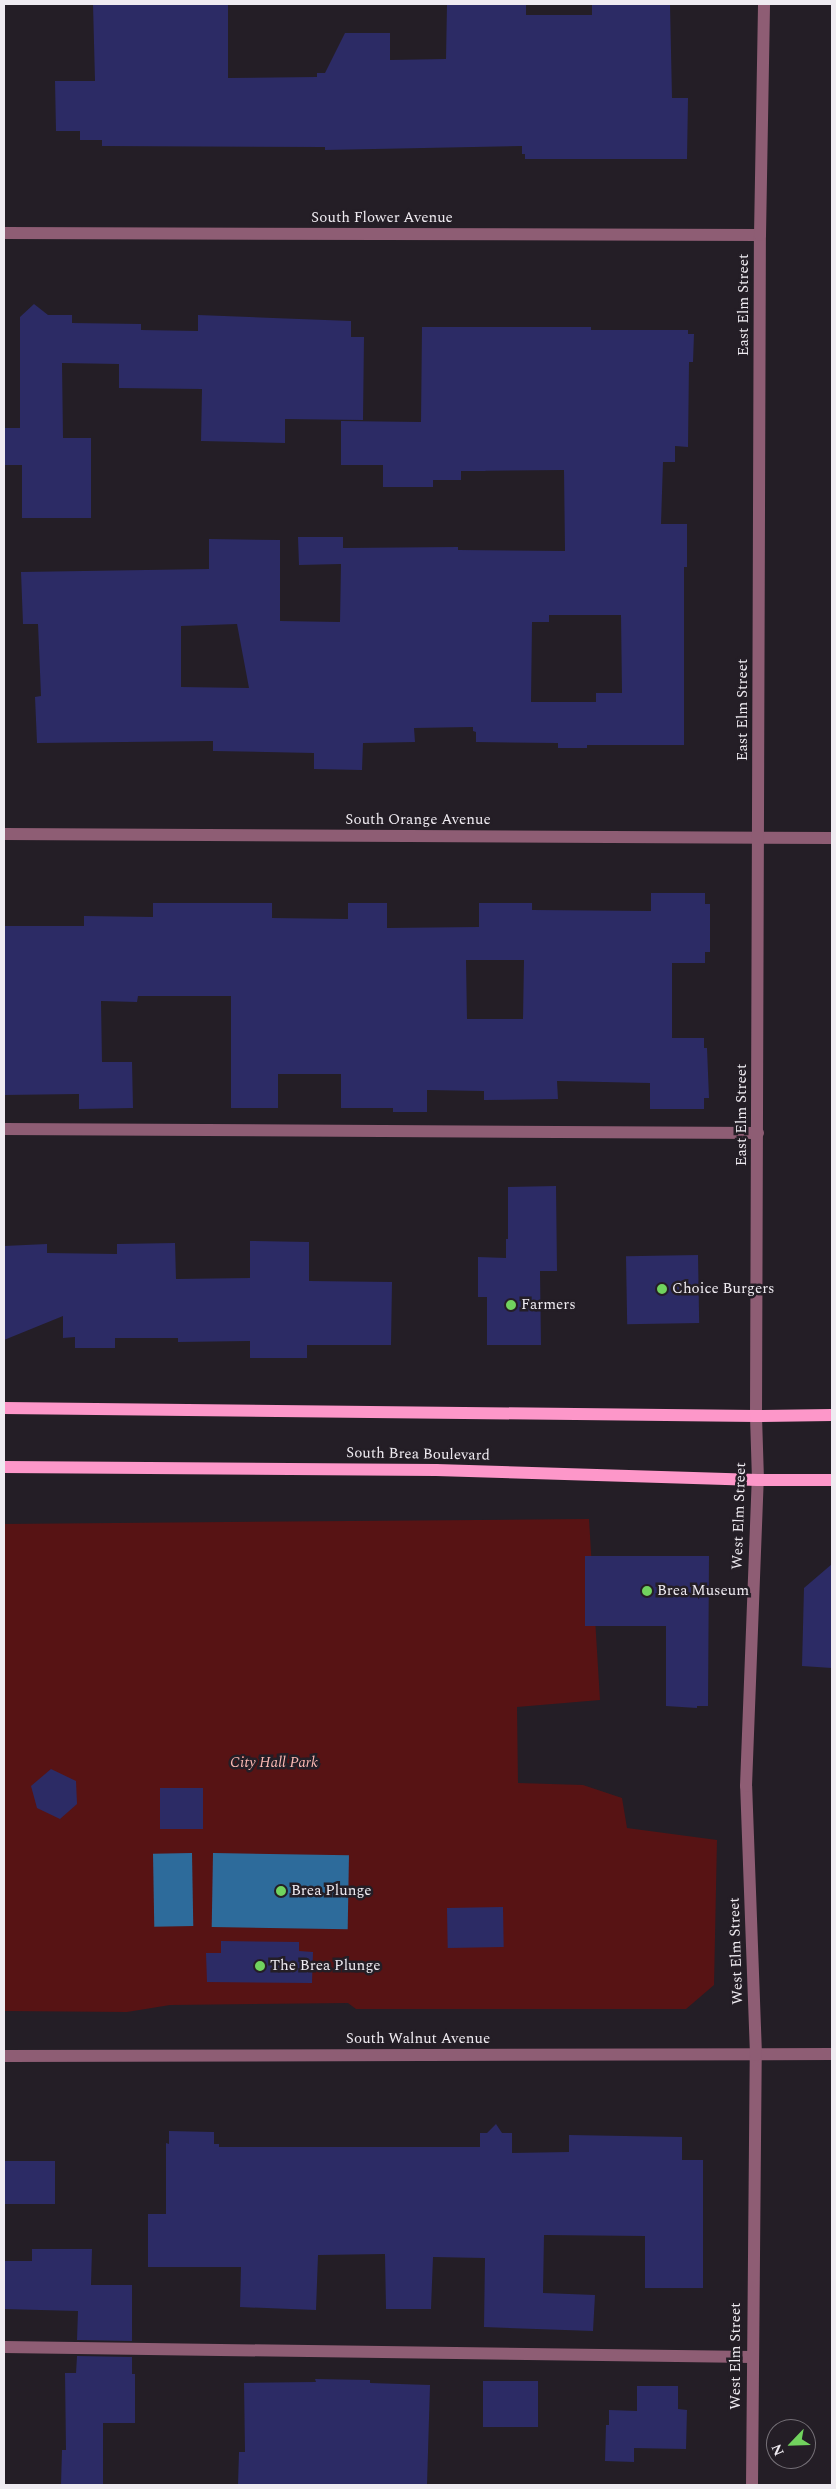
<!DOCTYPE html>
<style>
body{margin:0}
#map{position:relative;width:836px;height:2489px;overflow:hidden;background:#241e26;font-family:Spectral,serif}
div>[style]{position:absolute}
.green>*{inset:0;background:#571314}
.water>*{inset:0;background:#2d6b9b;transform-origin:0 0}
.building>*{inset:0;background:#2c2b65;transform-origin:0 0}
.service>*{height:12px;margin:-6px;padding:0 6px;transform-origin:6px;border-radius:6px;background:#8e5d74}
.minor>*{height:12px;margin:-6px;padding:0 6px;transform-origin:6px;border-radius:6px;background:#8e5d74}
.tertiary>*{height:12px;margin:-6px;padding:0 6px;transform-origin:6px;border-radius:6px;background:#8e5d74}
.primary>*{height:12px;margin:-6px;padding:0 6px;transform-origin:6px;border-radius:6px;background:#fd97c9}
.dots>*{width:14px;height:14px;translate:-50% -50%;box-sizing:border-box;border:2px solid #241e26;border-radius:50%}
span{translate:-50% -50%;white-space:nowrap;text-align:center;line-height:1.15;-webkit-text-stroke:5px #241e26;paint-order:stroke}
.street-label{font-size:15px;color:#efebf1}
.poi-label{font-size:15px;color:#efebf1}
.left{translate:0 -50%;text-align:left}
.park-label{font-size:15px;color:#fab8b2;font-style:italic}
.frame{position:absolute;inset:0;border:5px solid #efebf1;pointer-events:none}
.north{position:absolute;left:766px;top:2419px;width:50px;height:50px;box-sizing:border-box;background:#241e26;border:1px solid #757077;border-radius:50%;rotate:246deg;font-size:14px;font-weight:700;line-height:20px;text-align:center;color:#efebf1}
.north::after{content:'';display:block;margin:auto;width:18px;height:22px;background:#71d35e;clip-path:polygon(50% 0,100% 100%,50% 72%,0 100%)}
</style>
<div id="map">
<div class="green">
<i style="clip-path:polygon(589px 1519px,600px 1700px,517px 1707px,518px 1783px,583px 1785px,622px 1798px,627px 1828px,717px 1840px,714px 1985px,686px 2009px,356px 2009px,348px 2003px,170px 2005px,127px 2012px,4px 2011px,4px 1524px)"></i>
</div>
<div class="water">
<i style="left:192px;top:1853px;width:73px;height:39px;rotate:89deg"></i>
<i style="left:213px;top:1853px;width:136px;height:74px;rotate:1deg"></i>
</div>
<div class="building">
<i style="clip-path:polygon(93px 4px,228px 4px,228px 78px,317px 77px,317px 73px,325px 73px,345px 33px,390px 33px,390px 60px,446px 59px,447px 4px,526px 4px,526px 15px,592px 15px,592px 4px,670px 4px,672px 98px,688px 98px,687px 159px,525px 159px,525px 154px,522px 154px,522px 146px,325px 150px,325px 147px,102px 146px,102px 140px,80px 140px,80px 131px,56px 131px,55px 81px,95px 81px)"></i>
<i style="clip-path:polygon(34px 304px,48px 315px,72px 315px,72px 323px,141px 324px,141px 330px,198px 331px,198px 315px,351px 321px,351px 337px,364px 337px,363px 420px,285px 419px,285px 443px,201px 441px,202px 389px,119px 388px,119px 364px,62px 363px,63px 438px,91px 438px,91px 518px,22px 518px,22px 465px,4px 465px,4px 428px,20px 428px,20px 317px)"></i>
<i style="clip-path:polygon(evenodd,422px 327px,591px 327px,591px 330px,688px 330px,688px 334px,694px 334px,693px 362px,689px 362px,688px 447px,675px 446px,675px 462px,663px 462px,661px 524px,687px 524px,687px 567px,684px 567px,684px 745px,587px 745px,587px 748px,558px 748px,558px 743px,476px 742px,476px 732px,473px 731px,473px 727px,414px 728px,415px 742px,363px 743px,362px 770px,314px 769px,314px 753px,213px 751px,213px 741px,37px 743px,35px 697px,41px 696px,38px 624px,23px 624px,21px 572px,209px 569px,209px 539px,280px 540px,280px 621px,340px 622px,341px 564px,299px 565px,298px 537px,343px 537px,343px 548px,458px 547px,458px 550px,565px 551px,564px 470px,461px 471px,461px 480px,433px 480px,433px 487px,383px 487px,383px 465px,341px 465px,341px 421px,421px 422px,422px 327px,549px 615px,621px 615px,622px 693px,596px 693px,596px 702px,531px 702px,532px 622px,549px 622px,549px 615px,422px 327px,237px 624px,249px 688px,181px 687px,181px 626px,237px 624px)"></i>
<i style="clip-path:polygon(evenodd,651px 893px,705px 893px,705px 904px,710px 904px,710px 952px,705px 952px,705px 963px,672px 963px,672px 1038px,704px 1038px,704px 1048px,707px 1048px,709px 1098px,704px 1098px,704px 1109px,650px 1109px,650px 1083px,557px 1081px,558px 1099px,484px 1100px,484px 1091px,427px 1090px,427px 1112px,393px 1112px,393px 1108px,341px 1108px,341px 1074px,278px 1074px,278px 1108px,231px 1108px,231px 996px,138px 996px,137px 1002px,101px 1001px,102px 1062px,132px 1062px,133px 1108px,79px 1109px,79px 1094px,4px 1095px,4px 926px,84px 926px,84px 916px,153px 917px,153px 903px,272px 903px,272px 918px,348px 919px,348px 903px,387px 903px,387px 928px,479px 927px,479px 903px,532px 903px,532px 910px,651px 911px,651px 893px,466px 960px,524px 960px,523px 1019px,467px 1019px,466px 960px)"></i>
<i style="clip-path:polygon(556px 1186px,557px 1271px,540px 1271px,541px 1345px,487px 1345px,487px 1297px,478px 1297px,478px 1257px,506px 1258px,506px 1239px,508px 1239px,508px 1187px)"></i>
<i style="clip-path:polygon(250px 1241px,309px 1242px,309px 1281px,392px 1282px,391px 1345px,307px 1345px,307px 1358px,250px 1358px,250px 1341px,178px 1342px,178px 1338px,115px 1338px,115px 1348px,75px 1348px,75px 1337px,63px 1338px,63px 1316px,4px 1340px,4px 1246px,47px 1244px,47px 1253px,117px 1254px,117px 1244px,175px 1243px,176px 1279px,250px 1278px)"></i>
<i style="left:698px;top:1255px;width:68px;height:72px;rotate:89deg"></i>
<i style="clip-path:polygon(585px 1556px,709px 1556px,708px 1706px,697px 1706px,697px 1708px,666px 1706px,666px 1626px,585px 1626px)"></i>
<i style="clip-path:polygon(832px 1564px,832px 1668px,802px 1666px,804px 1588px)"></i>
<i style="clip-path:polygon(51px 1769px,76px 1781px,77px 1804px,60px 1819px,37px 1808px,31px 1786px)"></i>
<i style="left:160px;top:1788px;width:43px;height:41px"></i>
<i style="left:503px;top:1907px;width:40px;height:56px;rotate:89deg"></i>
<i style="clip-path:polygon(221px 1941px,299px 1942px,299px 1951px,313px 1952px,312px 1983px,207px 1982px,206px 1953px,221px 1953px)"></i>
<i style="clip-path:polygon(496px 2124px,502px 2133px,512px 2133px,512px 2153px,569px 2152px,569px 2135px,682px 2137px,682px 2160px,703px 2160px,703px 2288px,645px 2288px,645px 2236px,544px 2235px,543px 2293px,595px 2295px,593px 2331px,484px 2327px,485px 2258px,433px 2257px,431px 2309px,386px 2309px,385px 2254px,318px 2255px,316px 2310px,240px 2307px,241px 2267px,148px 2267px,148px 2214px,166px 2214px,166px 2143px,169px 2144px,169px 2131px,214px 2132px,214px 2144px,219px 2144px,219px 2147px,480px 2147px,480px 2133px,487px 2133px)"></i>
<i style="left:4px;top:2161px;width:51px;height:43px"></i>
<i style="clip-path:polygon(32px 2249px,92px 2249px,91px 2285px,132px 2285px,132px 2341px,77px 2340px,78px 2311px,4px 2309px,4px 2261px,32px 2261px)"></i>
<i style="clip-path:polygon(77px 2356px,132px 2357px,132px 2374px,135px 2374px,135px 2423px,103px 2423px,103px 2485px,61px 2485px,62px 2450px,66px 2450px,65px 2373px,76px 2373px)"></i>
<i style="clip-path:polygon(315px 2379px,370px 2380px,370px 2383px,430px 2385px,427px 2485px,238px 2485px,239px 2452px,245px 2452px,244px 2383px,316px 2382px)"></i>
<i style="left:483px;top:2381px;width:55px;height:46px"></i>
<i style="clip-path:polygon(637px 2386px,678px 2386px,678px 2409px,687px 2410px,686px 2449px,634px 2448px,634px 2462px,605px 2461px,606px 2425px,609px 2425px,609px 2410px,637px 2411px)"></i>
</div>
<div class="service">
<i style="left:4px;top:1129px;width:754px;rotate:0.3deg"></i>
<i style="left:4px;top:2347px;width:748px;rotate:0.77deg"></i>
</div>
<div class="minor">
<i style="left:4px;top:233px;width:756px;rotate:0.15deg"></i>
<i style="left:4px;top:834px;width:828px;rotate:0.28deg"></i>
<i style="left:4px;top:2056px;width:828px;rotate:-0.14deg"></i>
<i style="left:752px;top:2485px;width:430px;rotate:-89.5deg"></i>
<i style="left:756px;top:2055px;width:269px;rotate:-92.1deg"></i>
<i style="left:746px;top:1786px;width:306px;rotate:-87.8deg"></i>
<i style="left:758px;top:1480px;width:64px;rotate:-91.8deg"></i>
</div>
<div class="tertiary">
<i style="left:756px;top:1416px;width:1181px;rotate:-89.81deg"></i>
<i style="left:760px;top:235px;width:231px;rotate:-89deg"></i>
</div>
<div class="primary">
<i style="left:4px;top:1408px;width:752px;rotate:0.61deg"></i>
<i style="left:756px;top:1416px;width:76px;rotate:-0.8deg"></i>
<i style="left:4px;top:1467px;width:432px;rotate:0.4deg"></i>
<i style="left:436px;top:1470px;width:322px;rotate:1.8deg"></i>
<i style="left:758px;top:1480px;width:74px"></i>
</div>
<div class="dots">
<i style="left:662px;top:1289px;background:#71d35e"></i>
<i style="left:511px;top:1305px;background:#71d35e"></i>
<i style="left:647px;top:1591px;background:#71d35e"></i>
<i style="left:281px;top:1891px;background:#71d35e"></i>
<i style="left:260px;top:1966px;background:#71d35e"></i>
</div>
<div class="street-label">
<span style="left:382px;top:218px">South Flower Avenue</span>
<span style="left:744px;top:305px;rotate:-90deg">East Elm Street</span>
<span style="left:743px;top:710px;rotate:-90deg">East Elm Street</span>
<span style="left:418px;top:820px">South Orange Avenue</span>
<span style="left:742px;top:1115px;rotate:-90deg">East Elm Street</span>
<span style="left:418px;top:1454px;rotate:1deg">South Brea Boulevard</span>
<span style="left:739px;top:1516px;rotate:-88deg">West Elm Street</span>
<span style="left:736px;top:1951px;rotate:-92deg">West Elm Street</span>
<span style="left:418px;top:2039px">South Walnut Avenue</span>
<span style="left:736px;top:2356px;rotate:-90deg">West Elm Street</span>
</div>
<div class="poi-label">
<span class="left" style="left:672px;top:1289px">Choice Burgers</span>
<span class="left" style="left:521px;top:1305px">Farmers</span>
<span class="left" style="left:657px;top:1591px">Brea Museum</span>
<span class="left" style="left:291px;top:1891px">Brea Plunge</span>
<span class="left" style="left:270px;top:1966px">The Brea Plunge</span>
</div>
<div class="park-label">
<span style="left:274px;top:1763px">City Hall Park</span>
</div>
<div class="frame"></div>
<div class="north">N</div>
</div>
